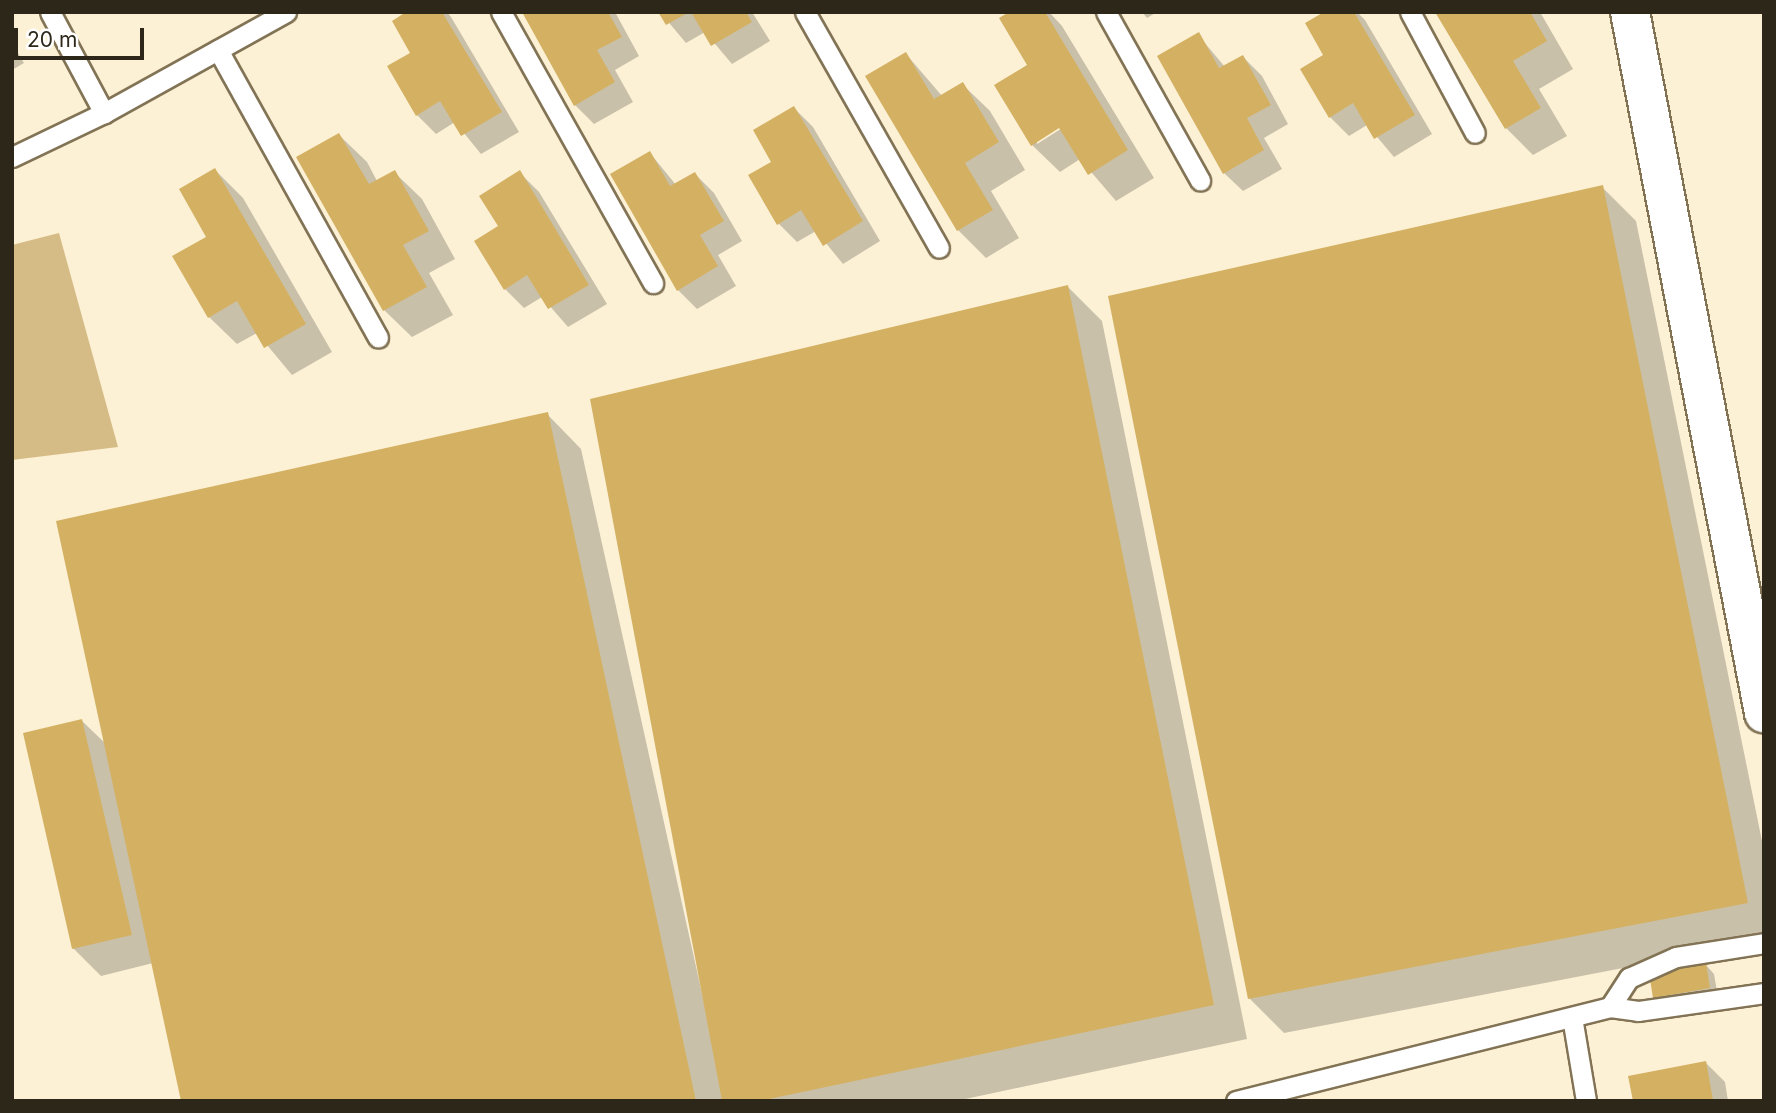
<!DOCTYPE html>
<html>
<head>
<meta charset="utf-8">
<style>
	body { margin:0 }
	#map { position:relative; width:1776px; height:1113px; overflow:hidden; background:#fcf0d5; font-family:Inter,sans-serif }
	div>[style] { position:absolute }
	.green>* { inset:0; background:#d5bc86 }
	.shadow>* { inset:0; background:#0003 }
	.building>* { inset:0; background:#d4b162 }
	.roads { filter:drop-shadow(2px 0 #827355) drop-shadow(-2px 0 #827355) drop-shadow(0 2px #827355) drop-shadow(0 -2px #827355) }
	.lane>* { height:19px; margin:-9.5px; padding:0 9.5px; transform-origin:9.5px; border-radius:9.5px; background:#fff }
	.street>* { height:38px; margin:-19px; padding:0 19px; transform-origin:19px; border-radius:19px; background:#fff }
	span { translate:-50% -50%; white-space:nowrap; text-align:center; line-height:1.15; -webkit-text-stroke:5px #fff; paint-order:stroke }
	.frame { position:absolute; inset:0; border:14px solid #2d271a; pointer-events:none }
	.scale { position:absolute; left:14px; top:28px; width:130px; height:32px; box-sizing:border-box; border:4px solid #2d271a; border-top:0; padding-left:9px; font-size:21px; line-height:24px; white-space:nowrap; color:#2d271a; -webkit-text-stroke:5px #fff; paint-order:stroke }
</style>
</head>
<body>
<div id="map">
	<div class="green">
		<div style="clip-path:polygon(59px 233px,118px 447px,12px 460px,12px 245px)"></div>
	</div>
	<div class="shadow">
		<div style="clip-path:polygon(410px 12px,447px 12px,451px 17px,519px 132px,481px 154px,455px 122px,436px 134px,417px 115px)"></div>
		<div style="clip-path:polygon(524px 12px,615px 12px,639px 56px,615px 70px,633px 102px,594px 124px,575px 105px)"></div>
		<div style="clip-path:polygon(660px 12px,752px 12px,770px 41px,732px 64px,705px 32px,686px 43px)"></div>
		<div style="clip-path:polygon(evenodd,1012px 12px,1049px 12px,1062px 26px,1154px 178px,1116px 201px,1080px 159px,1060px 172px,1032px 145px,1030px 65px,1012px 12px,1066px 122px,1067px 125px,1037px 144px,1037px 140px,1066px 122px)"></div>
		<div style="clip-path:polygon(1142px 12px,1157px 12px,1147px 18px)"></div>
		<div style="clip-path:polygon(1327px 12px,1357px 12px,1365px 20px,1432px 134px,1394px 157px,1367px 125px,1349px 136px,1330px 117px)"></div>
		<div style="clip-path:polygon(1437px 12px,1540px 12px,1573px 69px,1539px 89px,1567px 136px,1533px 155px,1506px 128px)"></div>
		<div style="clip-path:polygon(1198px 35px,1225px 67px,1243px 57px,1262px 76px,1288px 124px,1264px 138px,1282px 169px,1243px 191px,1224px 173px)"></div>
		<div style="clip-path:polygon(12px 43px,24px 63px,12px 70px)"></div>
		<div style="clip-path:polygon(906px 54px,942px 96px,962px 84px,990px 111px,1025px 170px,991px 191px,1019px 238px,986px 258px,958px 230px)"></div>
		<div style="clip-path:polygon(794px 108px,813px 127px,880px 241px,843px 264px,816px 231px,797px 242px,779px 224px)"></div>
		<div style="clip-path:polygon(339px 135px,367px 162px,377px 181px,394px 172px,422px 199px,455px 259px,429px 273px,453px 315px,412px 337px,384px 310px)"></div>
		<div style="clip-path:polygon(650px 153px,676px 185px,695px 174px,714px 193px,742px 241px,718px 255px,736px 286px,697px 309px,678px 290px)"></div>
		<div style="clip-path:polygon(215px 170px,243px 198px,332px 352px,292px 375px,257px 333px,237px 344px,209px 317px,208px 237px)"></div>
		<div style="clip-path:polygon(520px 173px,539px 192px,607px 304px,568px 327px,542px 297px,524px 308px,505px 289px,500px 227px)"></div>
		<div style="clip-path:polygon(1602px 187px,1636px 221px,1764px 851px,1764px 941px,1284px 1033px,1249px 998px)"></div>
		<div style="clip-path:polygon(1068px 287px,1102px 321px,1247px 1039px,956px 1101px,183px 1101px,153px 963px,101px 976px,73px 948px,82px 721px,106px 744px,547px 414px,581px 449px,709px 1025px)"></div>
		<div style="clip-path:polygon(1705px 964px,1714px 974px,1718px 997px,1664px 1007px,1655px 997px)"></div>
		<div style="clip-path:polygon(1706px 1063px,1725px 1082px,1728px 1101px,1635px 1101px)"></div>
	</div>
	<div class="building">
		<div style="clip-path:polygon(406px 12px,442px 12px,502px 112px,461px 136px,440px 101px,416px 116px,387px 66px,410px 53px,392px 21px)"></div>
		<div style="clip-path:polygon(522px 12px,608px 12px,622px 37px,597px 50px,615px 82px,574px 106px)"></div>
		<div style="clip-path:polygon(658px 12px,689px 12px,666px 25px)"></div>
		<div style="clip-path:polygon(691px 12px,746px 12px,752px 22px,711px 46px)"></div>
		<div style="clip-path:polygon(1009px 12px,1045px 12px,1128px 150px,1088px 175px,1059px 128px,1031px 146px,994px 85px,1027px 65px,999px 18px)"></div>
		<div style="clip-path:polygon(1324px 12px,1354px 12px,1415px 115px,1374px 139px,1353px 103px,1329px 118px,1300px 69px,1323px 55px,1305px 23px)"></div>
		<div style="clip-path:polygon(1435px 12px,1530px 12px,1547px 41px,1513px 61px,1541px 108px,1505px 129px)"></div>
		<div style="clip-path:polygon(1199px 32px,1219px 68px,1243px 55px,1271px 105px,1247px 118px,1264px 150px,1223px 174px,1157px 56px)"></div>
		<div style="clip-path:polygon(906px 52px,934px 99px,963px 82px,999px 142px,965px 163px,993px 210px,957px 231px,865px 76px)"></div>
		<div style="clip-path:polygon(794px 106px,863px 221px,823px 246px,801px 210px,777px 225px,748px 175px,771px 162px,753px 130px)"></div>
		<div style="clip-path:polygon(339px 133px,369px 184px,395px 170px,429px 231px,403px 245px,427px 287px,383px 311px,296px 157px)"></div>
		<div style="clip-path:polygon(650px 151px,670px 186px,695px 172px,724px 221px,700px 235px,718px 266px,677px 291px,610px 174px)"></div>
		<div style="clip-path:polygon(215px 168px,306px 324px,264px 348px,237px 301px,208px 318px,172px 256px,206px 237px,179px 189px)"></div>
		<div style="clip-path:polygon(520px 170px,589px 285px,548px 309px,527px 275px,504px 290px,474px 241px,498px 226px,479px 196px)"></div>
		<div style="clip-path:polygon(1603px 185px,1748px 903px,1248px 999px,1108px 296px)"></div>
		<div style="clip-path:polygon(1068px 285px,1214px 1005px,760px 1101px,722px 1101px,590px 399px)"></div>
		<div style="clip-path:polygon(548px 412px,696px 1101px,181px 1101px,56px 521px)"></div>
		<div style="clip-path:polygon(82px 719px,132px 935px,72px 949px,23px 733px)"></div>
		<div style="clip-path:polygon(1706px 962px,1710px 988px,1653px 998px,1649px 973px)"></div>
		<div style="clip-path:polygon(1706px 1061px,1713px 1100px,1633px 1101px,1628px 1076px)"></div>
	</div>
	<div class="roads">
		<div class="lane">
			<div style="left:50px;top:12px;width:115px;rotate:61.9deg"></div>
			<div style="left:501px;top:12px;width:311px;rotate:60.7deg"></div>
			<div style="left:805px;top:12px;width:271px;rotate:60.4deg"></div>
			<div style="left:1106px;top:12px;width:193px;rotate:60.8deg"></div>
			<div style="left:1410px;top:12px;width:137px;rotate:61.8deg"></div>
			<div style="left:218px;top:50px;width:329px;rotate:60.9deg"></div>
			<div style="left:12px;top:157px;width:102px;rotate:-25.6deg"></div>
			<div style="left:104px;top:113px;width:208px;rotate:-29deg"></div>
			<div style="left:1610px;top:1007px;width:35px;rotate:-57deg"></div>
			<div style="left:1629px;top:978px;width:51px;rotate:-24.1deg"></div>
			<div style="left:1676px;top:957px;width:89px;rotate:-9deg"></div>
			<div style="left:1572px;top:1017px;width:85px;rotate:80.5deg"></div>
			<div style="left:1236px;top:1101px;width:386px;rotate:-14.1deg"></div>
			<div style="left:1610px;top:1007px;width:28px;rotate:8deg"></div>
			<div style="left:1638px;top:1011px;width:127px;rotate:-8.1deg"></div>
		</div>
		<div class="street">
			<div style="left:1630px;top:12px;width:714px;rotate:79.18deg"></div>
		</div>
	</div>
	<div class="frame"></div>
	<div class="scale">20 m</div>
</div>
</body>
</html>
